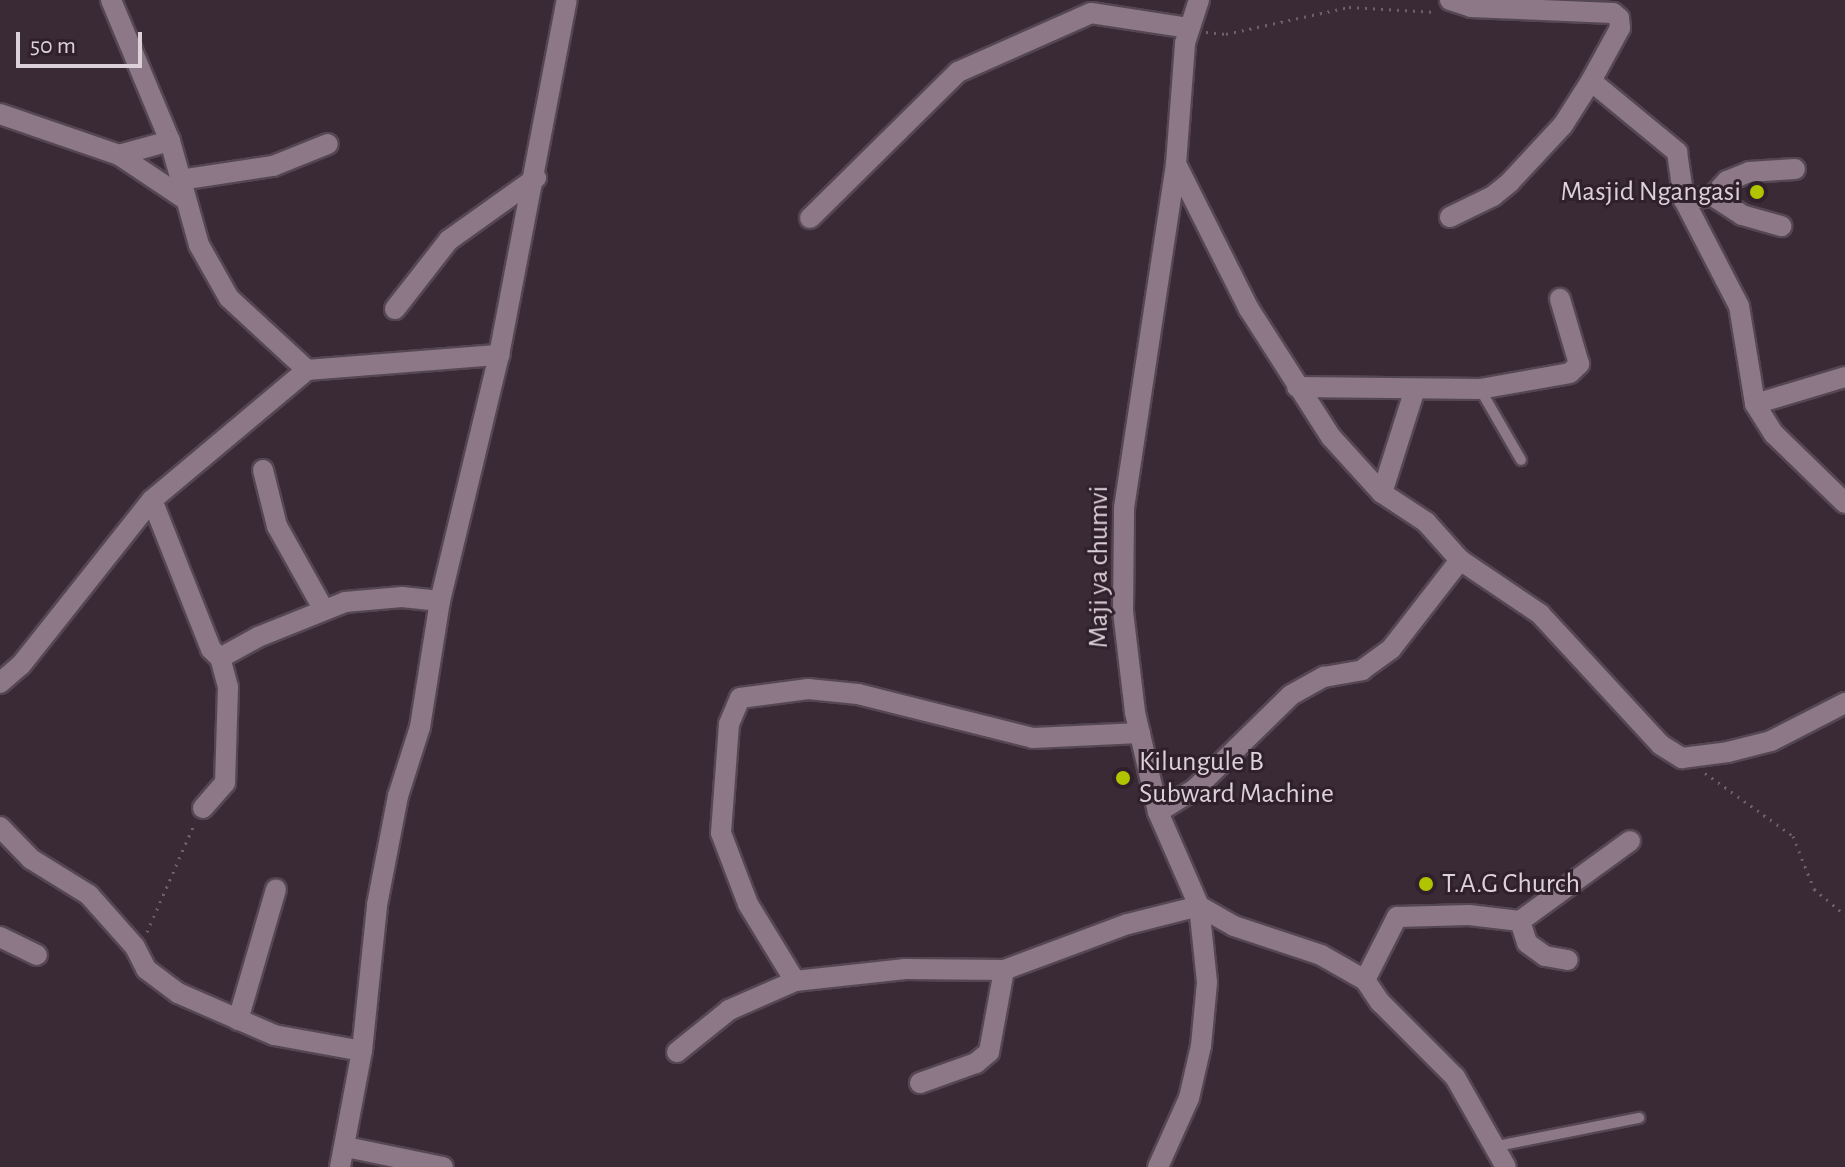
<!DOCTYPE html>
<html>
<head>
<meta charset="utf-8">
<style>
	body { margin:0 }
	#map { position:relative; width:1845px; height:1167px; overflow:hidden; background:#3a2a35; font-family:"Alegreya Sans",sans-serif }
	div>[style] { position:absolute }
	.path>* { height:3px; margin-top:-1.5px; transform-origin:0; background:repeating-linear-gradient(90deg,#6e5f69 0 2px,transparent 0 8px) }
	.roads { filter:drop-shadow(2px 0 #554752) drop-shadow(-2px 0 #554752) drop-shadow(0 2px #554752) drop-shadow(0 -2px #554752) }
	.lane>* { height:10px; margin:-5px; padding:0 5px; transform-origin:5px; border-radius:5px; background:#8c7886 }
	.street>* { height:20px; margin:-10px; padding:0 10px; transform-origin:10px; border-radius:10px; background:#8c7886 }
	.dots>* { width:22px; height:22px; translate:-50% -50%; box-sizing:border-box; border:4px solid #30202b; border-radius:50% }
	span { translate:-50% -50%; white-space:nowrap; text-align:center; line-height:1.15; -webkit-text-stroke:6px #30202b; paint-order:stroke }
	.poi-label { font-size:28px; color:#dcd1d9 }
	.right { translate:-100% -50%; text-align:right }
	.left { translate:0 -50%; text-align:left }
	.street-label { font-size:28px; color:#dcd1d9 }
	.scale { position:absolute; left:16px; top:32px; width:126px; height:36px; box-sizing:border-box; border:4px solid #dcd1d9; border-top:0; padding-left:10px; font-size:24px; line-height:28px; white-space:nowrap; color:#dcd1d9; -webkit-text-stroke:6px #30202b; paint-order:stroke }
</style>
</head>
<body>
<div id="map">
	<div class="path">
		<div style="left:1206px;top:32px;width:20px;rotate:6deg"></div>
		<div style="left:1226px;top:34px;width:126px;rotate:-12.4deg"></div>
		<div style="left:1349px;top:7px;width:87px;rotate:3.3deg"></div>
		<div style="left:1705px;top:773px;width:108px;rotate:35.6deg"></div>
		<div style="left:1793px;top:836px;width:57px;rotate:68.4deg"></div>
		<div style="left:1814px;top:889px;width:40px;rotate:40deg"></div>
		<div style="left:147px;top:932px;width:120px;rotate:-66.4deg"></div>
	</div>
	<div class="roads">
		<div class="lane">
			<div style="left:1480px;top:389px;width:82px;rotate:60deg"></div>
			<div style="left:1497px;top:1146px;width:145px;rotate:-11.2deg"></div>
		</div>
		<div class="street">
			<div style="left:111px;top:0;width:153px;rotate:67.3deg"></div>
			<div style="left:170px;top:141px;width:108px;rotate:74.4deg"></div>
			<div style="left:199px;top:245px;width:61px;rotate:60.5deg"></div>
			<div style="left:229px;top:298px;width:106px;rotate:42.7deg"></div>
			<div style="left:1450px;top:0;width:22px;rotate:18deg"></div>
			<div style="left:1471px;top:7px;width:142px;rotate:2.4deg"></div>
			<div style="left:1613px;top:13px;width:8px;rotate:40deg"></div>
			<div style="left:1619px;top:18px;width:10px;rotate:84deg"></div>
			<div style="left:1620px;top:28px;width:60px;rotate:118.7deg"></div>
			<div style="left:1591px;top:81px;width:112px;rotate:39.5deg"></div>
			<div style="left:1677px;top:152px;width:49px;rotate:81.7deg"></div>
			<div style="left:1684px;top:200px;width:119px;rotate:62.6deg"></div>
			<div style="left:1739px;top:306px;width:99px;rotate:80.7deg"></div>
			<div style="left:1755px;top:404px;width:36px;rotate:58deg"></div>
			<div style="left:1774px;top:434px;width:99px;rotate:44.2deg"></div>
			<div style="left:0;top:114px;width:126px;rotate:19deg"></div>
			<div style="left:119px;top:155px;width:79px;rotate:33.7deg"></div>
			<div style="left:119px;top:155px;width:53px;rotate:-15.4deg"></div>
			<div style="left:1176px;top:164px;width:162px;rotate:63.3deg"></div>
			<div style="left:1249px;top:309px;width:152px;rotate:57.4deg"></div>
			<div style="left:1331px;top:437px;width:76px;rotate:47.7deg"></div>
			<div style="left:1382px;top:493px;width:53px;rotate:33.4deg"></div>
			<div style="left:1426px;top:522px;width:51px;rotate:48.2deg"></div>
			<div style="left:1460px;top:560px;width:97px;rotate:34deg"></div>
			<div style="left:1540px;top:614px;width:178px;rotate:47.3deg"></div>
			<div style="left:1661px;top:745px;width:25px;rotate:32deg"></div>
			<div style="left:1682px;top:758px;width:46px;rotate:-7.4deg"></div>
			<div style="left:1728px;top:752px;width:44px;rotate:-14.3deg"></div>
			<div style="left:1771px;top:741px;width:83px;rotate:-27.2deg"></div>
			<div style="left:180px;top:180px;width:94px;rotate:-8.6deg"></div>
			<div style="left:273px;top:166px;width:59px;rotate:-21.8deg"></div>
			<div style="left:1713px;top:196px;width:21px;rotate:-47deg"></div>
			<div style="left:1727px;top:181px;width:24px;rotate:-22deg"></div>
			<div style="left:1749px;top:172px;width:46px;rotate:-3.7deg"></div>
			<div style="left:1684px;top:200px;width:29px;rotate:-8deg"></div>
			<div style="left:1713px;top:196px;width:35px;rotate:33deg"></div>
			<div style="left:1742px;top:215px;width:41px;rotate:15.8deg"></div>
			<div style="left:1450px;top:217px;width:48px;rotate:-26deg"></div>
			<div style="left:1493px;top:196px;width:22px;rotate:-39deg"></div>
			<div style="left:1510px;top:182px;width:78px;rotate:-47.1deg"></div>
			<div style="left:1563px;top:125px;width:52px;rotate:-57.5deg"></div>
			<div style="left:810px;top:218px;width:208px;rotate:-44.6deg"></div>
			<div style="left:958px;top:72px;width:145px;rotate:-23.9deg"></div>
			<div style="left:1091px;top:13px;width:98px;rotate:8.8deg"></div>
			<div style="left:395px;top:309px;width:88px;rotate:-52deg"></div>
			<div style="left:449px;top:240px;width:107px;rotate:-35.5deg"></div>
			<div style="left:1297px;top:387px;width:183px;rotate:0.6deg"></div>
			<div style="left:1480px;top:389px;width:91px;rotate:-10.1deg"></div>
			<div style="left:1570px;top:373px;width:13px;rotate:-45deg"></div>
			<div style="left:1579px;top:364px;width:68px;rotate:-106.3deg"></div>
			<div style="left:1755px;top:404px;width:94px;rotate:-16.7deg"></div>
			<div style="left:263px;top:470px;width:58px;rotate:76deg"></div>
			<div style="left:277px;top:526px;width:96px;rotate:60.8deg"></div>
			<div style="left:1382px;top:493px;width:109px;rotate:-72.4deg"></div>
			<div style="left:220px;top:658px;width:13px;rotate:-135deg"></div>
			<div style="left:211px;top:649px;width:160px;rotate:-111.6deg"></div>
			<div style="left:152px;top:500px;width:202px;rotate:-40deg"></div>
			<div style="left:307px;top:370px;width:193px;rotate:-4.5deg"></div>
			<div style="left:0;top:683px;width:28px;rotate:-41deg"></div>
			<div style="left:21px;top:665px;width:211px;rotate:-51.6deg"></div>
			<div style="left:203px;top:808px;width:33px;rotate:-49deg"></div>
			<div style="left:225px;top:783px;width:96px;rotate:-88.2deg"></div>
			<div style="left:228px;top:687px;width:30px;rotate:-105deg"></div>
			<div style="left:220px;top:658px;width:43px;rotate:-28.9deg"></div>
			<div style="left:258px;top:637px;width:94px;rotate:-21.9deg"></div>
			<div style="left:345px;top:602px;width:57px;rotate:-5deg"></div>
			<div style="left:402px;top:597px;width:38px;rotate:6deg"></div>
			<div style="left:1158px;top:812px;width:44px;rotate:-31.9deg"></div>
			<div style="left:1195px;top:789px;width:134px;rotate:-44.4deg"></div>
			<div style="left:1291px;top:695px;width:38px;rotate:-29deg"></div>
			<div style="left:1324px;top:677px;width:39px;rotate:-10deg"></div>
			<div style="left:1362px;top:670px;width:36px;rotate:-36deg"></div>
			<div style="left:1391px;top:649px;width:113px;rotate:-52.2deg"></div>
			<div style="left:0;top:827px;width:45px;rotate:45.9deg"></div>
			<div style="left:31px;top:859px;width:68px;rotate:31.8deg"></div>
			<div style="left:89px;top:895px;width:69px;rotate:48.5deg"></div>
			<div style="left:135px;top:947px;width:25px;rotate:63deg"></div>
			<div style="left:146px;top:969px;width:40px;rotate:37deg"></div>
			<div style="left:178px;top:993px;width:105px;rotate:23.6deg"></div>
			<div style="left:274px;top:1035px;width:89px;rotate:10.3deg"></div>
			<div style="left:1520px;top:921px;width:23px;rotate:72deg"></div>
			<div style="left:1527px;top:943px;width:22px;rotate:36deg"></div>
			<div style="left:1545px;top:956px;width:23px;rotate:10deg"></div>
			<div style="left:0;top:937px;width:41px;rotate:25.9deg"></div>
			<div style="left:1365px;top:980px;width:71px;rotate:-63.1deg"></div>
			<div style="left:1397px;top:917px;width:72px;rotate:-1.6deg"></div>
			<div style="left:1469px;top:915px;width:51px;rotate:6.7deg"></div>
			<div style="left:1520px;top:921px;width:136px;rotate:-36deg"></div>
			<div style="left:795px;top:981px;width:90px;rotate:-121.4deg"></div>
			<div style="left:748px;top:904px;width:76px;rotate:-110.8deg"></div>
			<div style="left:721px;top:833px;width:109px;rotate:-85.8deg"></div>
			<div style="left:729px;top:724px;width:28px;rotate:-67deg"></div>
			<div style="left:740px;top:698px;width:69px;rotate:-7.5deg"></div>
			<div style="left:808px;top:689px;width:50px;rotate:5.7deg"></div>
			<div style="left:858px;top:694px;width:180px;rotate:14.1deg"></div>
			<div style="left:1033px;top:738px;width:107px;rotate:-2.7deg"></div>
			<div style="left:238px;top:1020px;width:136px;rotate:-73.8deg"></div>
			<div style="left:677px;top:1052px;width:67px;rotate:-38.9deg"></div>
			<div style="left:729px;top:1010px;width:72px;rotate:-23.7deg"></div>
			<div style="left:795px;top:981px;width:111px;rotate:-6.2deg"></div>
			<div style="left:905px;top:969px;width:99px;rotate:0.6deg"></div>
			<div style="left:1004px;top:970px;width:132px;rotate:-20.4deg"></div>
			<div style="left:1128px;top:924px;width:73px;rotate:-14.2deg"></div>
			<div style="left:1199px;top:906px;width:40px;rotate:29.7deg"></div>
			<div style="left:1234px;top:926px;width:92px;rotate:18.4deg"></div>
			<div style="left:1321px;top:955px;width:51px;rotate:29.6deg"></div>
			<div style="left:1365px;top:980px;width:27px;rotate:56deg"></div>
			<div style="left:1380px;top:1002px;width:106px;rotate:45deg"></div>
			<div style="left:1455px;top:1077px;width:103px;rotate:60.5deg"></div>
			<div style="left:920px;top:1083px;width:59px;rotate:-19.7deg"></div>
			<div style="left:976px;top:1063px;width:17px;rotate:-40deg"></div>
			<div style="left:989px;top:1052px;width:83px;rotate:-79.6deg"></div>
			<div style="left:346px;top:1147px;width:99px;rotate:11.7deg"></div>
			<div style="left:340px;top:1167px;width:118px;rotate:-79.3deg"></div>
			<div style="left:362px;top:1051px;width:147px;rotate:-84.1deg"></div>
			<div style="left:377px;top:905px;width:111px;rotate:-79.1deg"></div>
			<div style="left:398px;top:796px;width:72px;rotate:-72.3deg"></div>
			<div style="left:420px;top:727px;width:128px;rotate:-81deg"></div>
			<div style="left:440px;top:601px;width:253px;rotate:-76.5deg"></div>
			<div style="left:499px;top:355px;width:361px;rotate:-79.2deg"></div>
			<div style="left:1158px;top:1167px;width:76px;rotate:-65.8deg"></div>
			<div style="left:1189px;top:1098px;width:53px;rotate:-77deg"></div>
			<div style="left:1201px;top:1046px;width:64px;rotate:-84.6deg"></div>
			<div style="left:1207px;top:982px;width:76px;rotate:-96deg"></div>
			<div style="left:1199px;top:906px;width:103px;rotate:-113.6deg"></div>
			<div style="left:1158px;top:812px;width:103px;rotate:-103deg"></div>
			<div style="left:1135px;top:712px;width:102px;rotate:-96.8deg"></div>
			<div style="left:1123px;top:611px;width:103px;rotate:-89.4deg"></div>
			<div style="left:1124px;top:508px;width:348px;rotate:-81.4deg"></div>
			<div style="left:1176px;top:164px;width:121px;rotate:-85.7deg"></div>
			<div style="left:1185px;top:43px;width:45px;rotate:-72deg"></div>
		</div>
	</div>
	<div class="dots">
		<div style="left:1757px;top:192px;background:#b0c500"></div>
		<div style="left:1123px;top:778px;background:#b0c500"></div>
		<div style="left:1426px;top:884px;background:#b0c500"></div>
	</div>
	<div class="poi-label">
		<span class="right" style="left:1741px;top:192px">Masjid Ngangasi</span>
		<span class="left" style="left:1139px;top:778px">Kilungule B<br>Subward Machine</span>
		<span class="left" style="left:1442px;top:884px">T.A.G Church</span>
	</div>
	<div class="street-label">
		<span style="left:1099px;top:567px;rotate:-90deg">Maji ya chumvi</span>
	</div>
	<div class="scale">50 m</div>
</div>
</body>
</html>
